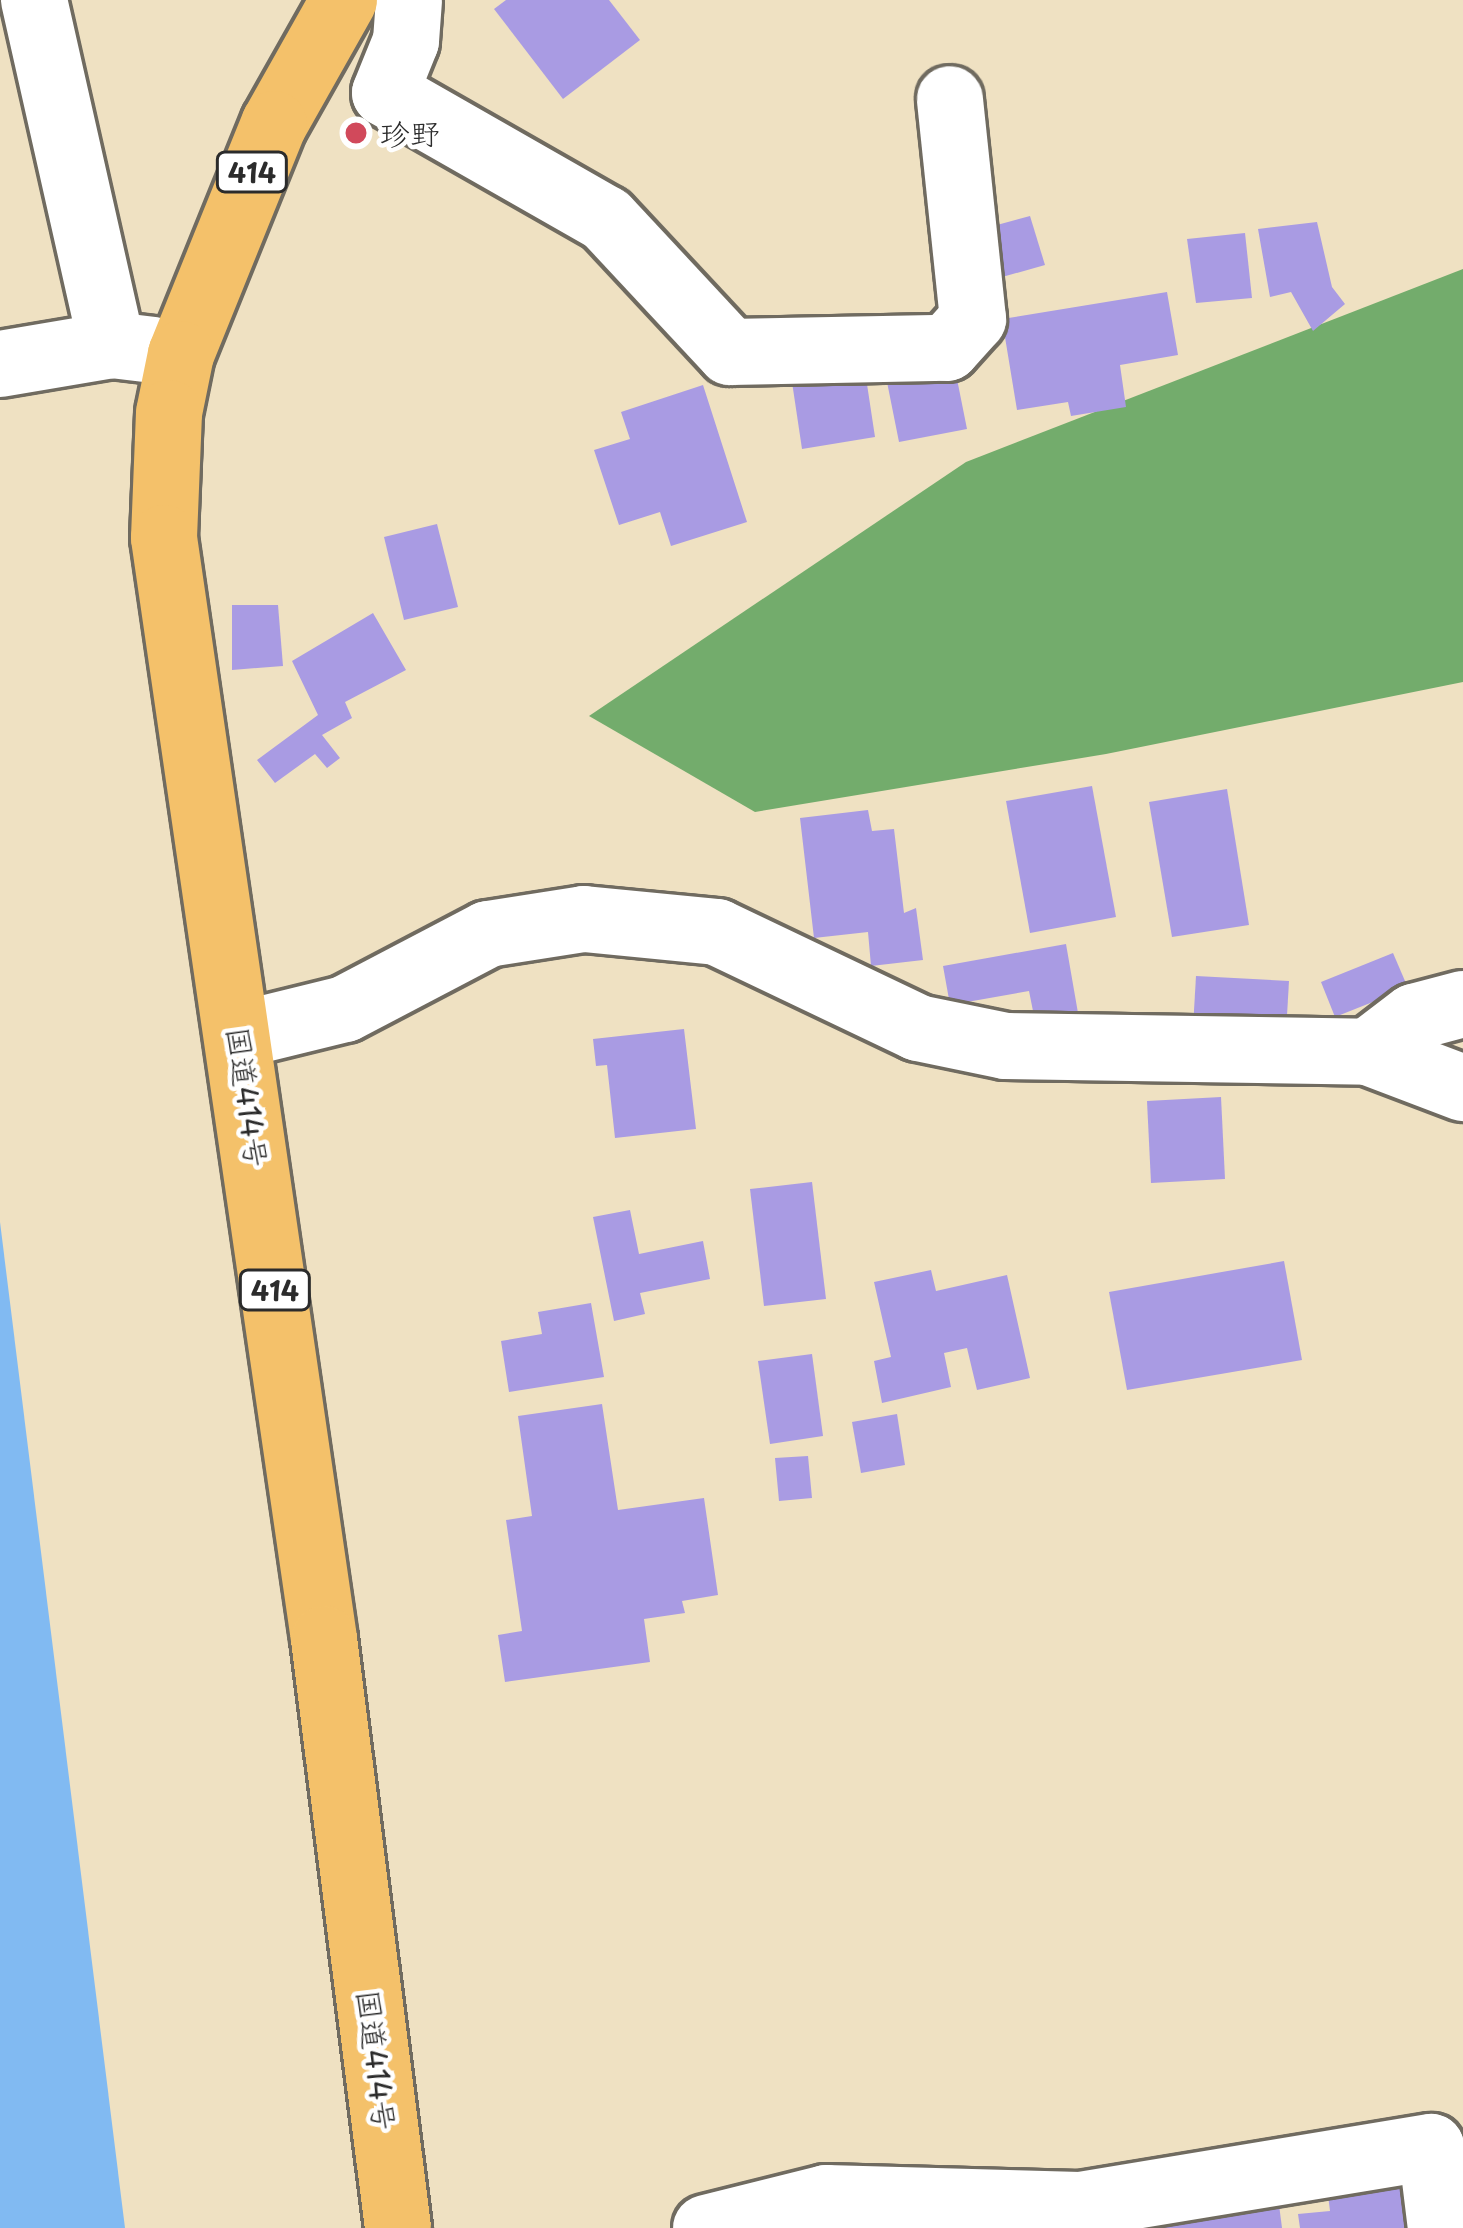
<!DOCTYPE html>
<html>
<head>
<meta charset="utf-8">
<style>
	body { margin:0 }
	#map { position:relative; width:1463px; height:2228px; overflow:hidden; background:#efe1c2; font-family:"Playpen Sans","Klee One",sans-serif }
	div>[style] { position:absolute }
	.forest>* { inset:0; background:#73ac6c }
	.water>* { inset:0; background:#81baf2 }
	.building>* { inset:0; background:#a99be3 }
	.roads { filter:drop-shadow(3px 0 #706b60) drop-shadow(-3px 0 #706b60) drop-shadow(0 3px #706b60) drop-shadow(0 -3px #706b60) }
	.minor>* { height:66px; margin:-33px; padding:0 33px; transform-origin:33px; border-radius:33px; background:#fff }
	.highway>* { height:66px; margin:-33px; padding:0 33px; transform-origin:33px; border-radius:33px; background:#f4c16a }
	.dots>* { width:33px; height:33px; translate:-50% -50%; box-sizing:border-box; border:6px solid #fff; border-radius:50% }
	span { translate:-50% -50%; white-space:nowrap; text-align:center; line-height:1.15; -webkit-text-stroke:9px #fff; paint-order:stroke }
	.shield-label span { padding:3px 9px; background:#fff; border:3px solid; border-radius:9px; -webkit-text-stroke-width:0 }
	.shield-label { font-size:27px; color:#2b2b2b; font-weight:700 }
	.poi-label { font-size:30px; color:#2b2b2b }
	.left { translate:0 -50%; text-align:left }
	.street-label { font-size:30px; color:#2b2b2b }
</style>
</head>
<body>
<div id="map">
	<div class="forest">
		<div style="clip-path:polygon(1463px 269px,1463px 682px,1106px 754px,755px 812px,589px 716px,966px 462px)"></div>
	</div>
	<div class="water">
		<div style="clip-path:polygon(0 1222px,125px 2228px,0 2228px)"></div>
	</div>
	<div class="building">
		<div style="clip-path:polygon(506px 0,609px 0,640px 40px,563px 99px,494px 9px)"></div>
		<div style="clip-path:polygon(1030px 216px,1045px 265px,988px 281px,975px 231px)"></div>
		<div style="clip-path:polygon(1317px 222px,1332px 287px,1345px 304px,1313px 331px,1291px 292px,1270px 297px,1258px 229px)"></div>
		<div style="clip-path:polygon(1245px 233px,1252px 298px,1196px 303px,1187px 239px)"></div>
		<div style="clip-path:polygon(1167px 292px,1178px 355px,1120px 365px,1126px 407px,1071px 416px,1068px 402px,1017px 410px,1002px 319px)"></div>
		<div style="clip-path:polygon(954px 364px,967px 429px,899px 442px,886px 377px)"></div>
		<div style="clip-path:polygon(865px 371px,875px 437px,802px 449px,792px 382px)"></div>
		<div style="clip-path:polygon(703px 385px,747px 522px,671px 546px,660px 512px,619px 525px,594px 450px,630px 439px,621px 412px)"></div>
		<div style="clip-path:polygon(437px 524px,458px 607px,404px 620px,384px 537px)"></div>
		<div style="clip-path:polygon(232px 605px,278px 605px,283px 666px,232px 670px)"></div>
		<div style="clip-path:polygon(373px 613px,406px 670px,345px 702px,352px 718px,322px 735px,340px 758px,327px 768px,315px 754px,275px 783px,257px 760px,318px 715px,292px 661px)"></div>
		<div style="clip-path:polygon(1092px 786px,1116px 917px,1030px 933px,1006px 801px)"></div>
		<div style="clip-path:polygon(1227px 789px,1249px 925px,1172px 937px,1149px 802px)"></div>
		<div style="clip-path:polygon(868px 810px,872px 831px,894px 829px,904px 913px,916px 908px,923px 960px,871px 966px,868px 932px,814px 938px,800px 818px)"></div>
		<div style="clip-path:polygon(1066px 944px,1078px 1013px,1035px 1021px,1029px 991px,950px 1005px,943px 966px)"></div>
		<div style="clip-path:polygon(1393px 953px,1408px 988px,1335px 1017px,1321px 982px)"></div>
		<div style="clip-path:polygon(1196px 976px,1289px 981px,1286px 1033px,1193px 1028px)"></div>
		<div style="clip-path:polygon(684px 1029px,696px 1129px,615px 1138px,607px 1065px,596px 1066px,593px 1039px)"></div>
		<div style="clip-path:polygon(1221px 1097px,1225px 1179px,1151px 1183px,1147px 1101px)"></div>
		<div style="clip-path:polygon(812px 1182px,826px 1299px,764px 1306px,750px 1189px)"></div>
		<div style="clip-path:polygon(630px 1210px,639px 1254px,703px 1241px,710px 1279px,640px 1293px,645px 1314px,614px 1321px,593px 1217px)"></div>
		<div style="clip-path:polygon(1284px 1261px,1302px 1360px,1127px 1390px,1109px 1292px)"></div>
		<div style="clip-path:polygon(931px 1270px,936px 1291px,1007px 1275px,1030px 1378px,977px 1390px,967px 1348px,944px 1353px,951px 1387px,882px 1403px,874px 1361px,891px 1357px,874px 1282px)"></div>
		<div style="clip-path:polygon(591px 1303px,604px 1377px,509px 1392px,501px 1341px,542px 1334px,538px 1312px)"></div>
		<div style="clip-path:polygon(812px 1354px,823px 1436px,770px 1444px,758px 1361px)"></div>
		<div style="clip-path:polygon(602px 1404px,618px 1510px,704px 1498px,718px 1595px,682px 1601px,685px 1613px,644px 1619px,650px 1662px,505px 1682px,498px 1635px,522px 1631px,506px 1520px,532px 1516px,518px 1416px)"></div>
		<div style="clip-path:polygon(897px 1414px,905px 1465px,861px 1473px,852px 1422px)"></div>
		<div style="clip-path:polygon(808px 1456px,812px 1498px,779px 1501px,775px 1458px)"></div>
		<div style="clip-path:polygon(1403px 2179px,1408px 2228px,1300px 2228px,1298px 2214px,1330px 2211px,1327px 2187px)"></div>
		<div style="clip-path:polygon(1278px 2197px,1282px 2228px,1055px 2228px)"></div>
	</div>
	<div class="roads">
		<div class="minor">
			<div style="left:34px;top:0;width:354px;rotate:77.3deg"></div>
			<div style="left:409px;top:0;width:41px;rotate:94.2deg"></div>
			<div style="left:406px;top:41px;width:56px;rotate:112deg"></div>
			<div style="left:385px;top:93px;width:254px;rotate:29.7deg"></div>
			<div style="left:606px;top:219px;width:182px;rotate:47deg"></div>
			<div style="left:730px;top:352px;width:217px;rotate:-1.1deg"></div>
			<div style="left:947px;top:348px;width:39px;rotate:-48deg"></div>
			<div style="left:973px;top:319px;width:221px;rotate:-96deg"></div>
			<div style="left:0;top:364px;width:114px;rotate:-9.6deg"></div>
			<div style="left:112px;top:345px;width:42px;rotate:6.8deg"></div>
			<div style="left:239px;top:1035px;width:109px;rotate:-13.8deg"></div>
			<div style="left:345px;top:1009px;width:161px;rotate:-27.7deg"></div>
			<div style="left:488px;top:934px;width:97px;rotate:-8.9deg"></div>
			<div style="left:584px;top:919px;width:134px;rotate:5.6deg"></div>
			<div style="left:717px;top:932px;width:223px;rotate:25.5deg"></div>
			<div style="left:918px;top:1028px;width:90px;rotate:11.6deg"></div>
			<div style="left:1006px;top:1046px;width:362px;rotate:0.9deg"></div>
			<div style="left:1368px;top:1052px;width:102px;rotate:20.8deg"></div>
			<div style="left:1368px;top:1052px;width:58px;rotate:-37.3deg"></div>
			<div style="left:1414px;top:1017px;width:51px;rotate:-14.9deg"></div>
			<div style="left:706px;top:2228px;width:124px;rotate:-14deg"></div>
			<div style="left:826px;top:2198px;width:254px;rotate:1.6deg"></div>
			<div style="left:1080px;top:2205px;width:356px;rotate:-9.4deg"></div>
			<div style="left:1431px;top:2147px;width:82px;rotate:83deg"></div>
		</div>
		<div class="highway">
			<div style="left:344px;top:0;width:142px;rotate:119.4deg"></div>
			<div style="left:274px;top:124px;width:248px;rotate:112deg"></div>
			<div style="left:181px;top:354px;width:60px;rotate:101.5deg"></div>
			<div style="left:169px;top:413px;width:125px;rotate:92.3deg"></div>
			<div style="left:164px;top:538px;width:1113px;rotate:81.73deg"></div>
			<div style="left:324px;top:1639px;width:594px;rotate:82.84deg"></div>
		</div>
	</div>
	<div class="dots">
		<div style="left:356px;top:133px;background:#d1495b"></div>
	</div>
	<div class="shield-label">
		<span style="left:252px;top:172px">414</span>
		<span style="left:275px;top:1290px">414</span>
	</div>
	<div class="poi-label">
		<span class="left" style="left:380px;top:133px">珍野</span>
	</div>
	<div class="street-label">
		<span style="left:248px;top:1097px;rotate:82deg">国道414号</span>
		<span style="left:377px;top:2060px;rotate:83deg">国道414号</span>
	</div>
</div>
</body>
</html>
